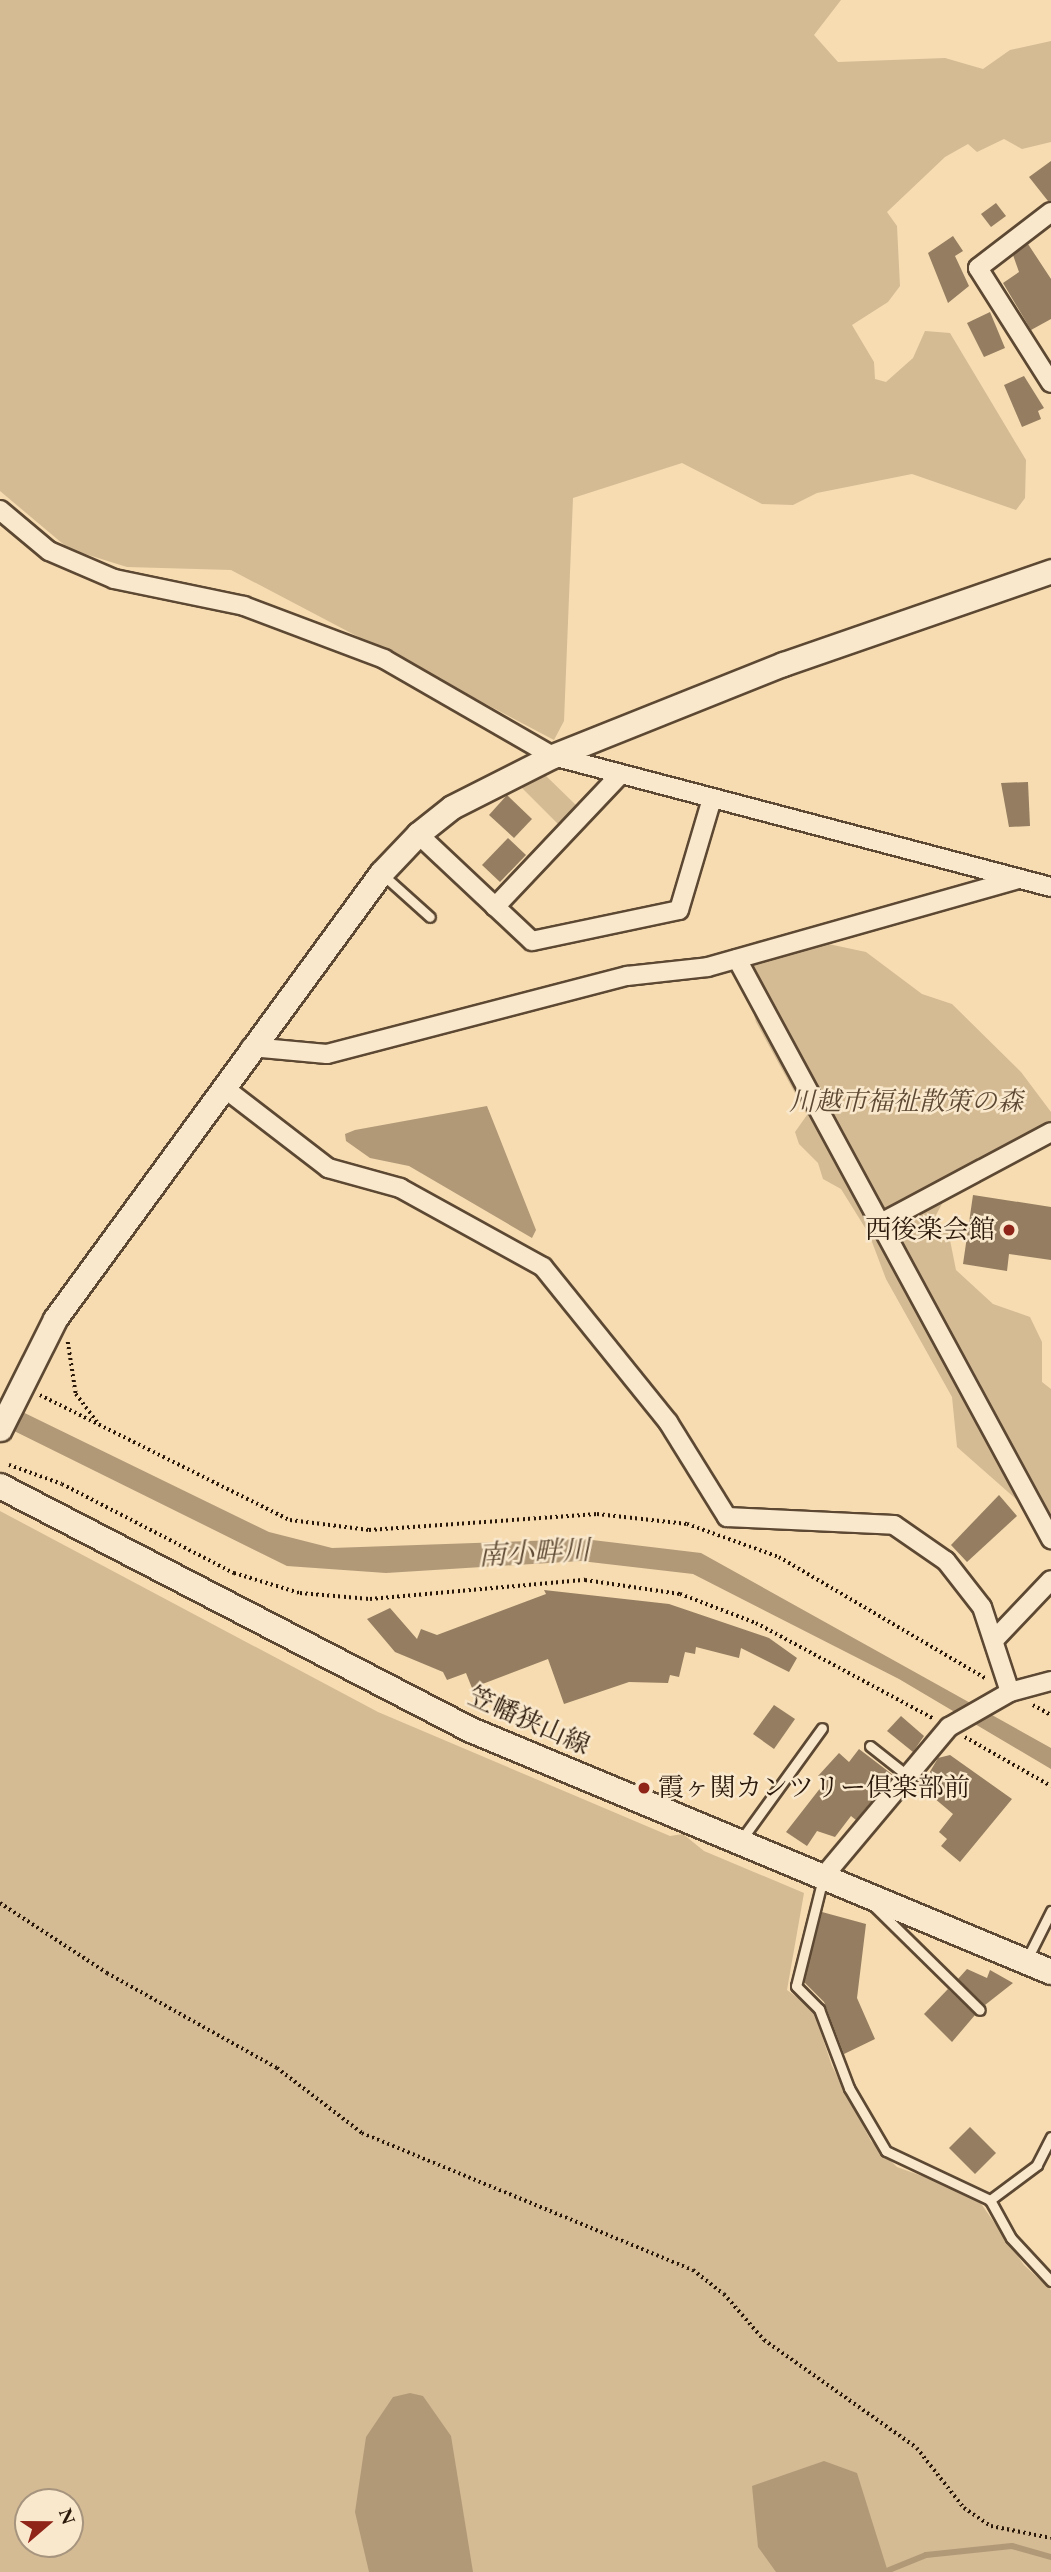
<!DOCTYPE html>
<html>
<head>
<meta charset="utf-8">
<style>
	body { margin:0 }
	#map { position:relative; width:1051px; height:2572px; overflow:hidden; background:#f7dcb1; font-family:"EB Garamond","Noto Serif JP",serif }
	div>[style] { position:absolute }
	.green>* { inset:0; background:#d4bb94 }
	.water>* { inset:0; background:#b19978 }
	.stream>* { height:6px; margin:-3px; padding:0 3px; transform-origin:3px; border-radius:3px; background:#b19978 }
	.building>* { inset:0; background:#947d60 }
	.path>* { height:3.5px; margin-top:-1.75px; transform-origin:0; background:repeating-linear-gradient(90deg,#291709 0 2px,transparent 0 5.5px) }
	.roads { filter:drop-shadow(2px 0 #5c4833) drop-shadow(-2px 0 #5c4833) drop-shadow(0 2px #5c4833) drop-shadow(0 -2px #5c4833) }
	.service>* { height:9px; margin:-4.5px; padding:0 4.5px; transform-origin:4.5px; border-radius:4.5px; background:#fae8cc }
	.minor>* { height:18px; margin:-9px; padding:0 9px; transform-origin:9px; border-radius:9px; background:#fae8cc }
	.tertiary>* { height:23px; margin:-11.5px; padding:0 11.5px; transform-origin:11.5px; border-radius:11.5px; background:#fae8cc }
	.secondary>* { height:24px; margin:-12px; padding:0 12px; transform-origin:12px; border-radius:12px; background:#fae8cc }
	.dots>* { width:19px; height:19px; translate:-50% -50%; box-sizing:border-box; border:4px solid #fae8cc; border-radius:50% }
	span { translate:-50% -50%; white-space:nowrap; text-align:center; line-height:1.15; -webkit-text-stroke:5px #fae8cc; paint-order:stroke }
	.park-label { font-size:26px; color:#5c4833; font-style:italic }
	.poi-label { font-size:26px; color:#291709 }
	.right { translate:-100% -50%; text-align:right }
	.left { translate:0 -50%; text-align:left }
	.street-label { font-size:26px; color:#291709 }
	.water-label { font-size:28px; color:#5f4b35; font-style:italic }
	.north { position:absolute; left:14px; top:2488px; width:70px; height:70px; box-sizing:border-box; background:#fae8cc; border:2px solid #a6947e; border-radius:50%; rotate:70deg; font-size:19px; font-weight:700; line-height:28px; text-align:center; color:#291709 }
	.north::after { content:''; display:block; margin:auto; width:24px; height:32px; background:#8f2418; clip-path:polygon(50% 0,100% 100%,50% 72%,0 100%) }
</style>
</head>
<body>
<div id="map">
	<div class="green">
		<div style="clip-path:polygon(0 0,841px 0,814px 35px,838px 62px,945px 58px,983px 69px,1010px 50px,1051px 41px,1051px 142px,1022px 149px,1004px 139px,977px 152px,968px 144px,945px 157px,887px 212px,897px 226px,900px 286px,888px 302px,852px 325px,874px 362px,875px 379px,886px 382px,913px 358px,925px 331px,950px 333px,1026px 460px,1025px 498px,1016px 510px,912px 474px,817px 493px,793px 505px,762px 504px,682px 463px,573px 498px,564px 721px,554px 740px,231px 570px,127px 567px,69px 549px,0 491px)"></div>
		<div style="clip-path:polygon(543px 773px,579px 808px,561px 827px,518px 784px)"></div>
		<div style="clip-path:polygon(786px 935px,866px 952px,922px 994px,952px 1004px,1021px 1072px,1051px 1112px,1051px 1139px,982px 1168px,944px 1200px,935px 1217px,949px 1235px,956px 1270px,993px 1304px,1030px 1317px,1042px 1342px,1042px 1382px,1051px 1389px,1051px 1526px,1036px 1506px,1016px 1499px,957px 1447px,952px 1397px,886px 1279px,869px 1234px,841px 1189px,823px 1179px,818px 1163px,799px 1144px,795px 1132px,807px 1115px,756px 1022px,745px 982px,756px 941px)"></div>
		<div style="clip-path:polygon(evenodd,0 1511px,378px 1712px,670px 1836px,683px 1834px,704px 1851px,804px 1893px,787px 1990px,813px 2009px,832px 2066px,871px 2141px,897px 2167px,975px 2195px,1024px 2265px,1051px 2290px,1051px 2572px,0 2572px,0 1511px,28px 2502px,70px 2502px,70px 2544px,28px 2544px,28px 2502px)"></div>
	</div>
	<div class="water">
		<div style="clip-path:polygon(487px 1106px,536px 1230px,532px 1238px,409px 1166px,370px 1158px,346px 1141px,345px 1134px,355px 1130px)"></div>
		<div style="clip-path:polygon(0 1401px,269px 1532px,332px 1548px,584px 1539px,701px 1553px,1051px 1748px,1051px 1769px,899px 1679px,693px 1574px,581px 1561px,386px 1573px,287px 1566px,0 1424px)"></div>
		<div style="clip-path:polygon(410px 2393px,423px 2396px,451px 2436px,473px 2572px,369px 2572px,355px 2512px,366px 2437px,393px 2397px)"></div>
		<div style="clip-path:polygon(824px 2461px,857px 2473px,888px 2572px,776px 2572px,758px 2547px,752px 2486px)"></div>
	</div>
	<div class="stream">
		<div style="left:889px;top:2570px;width:40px;rotate:-22deg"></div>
		<div style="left:926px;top:2555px;width:86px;rotate:-6deg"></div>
		<div style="left:1012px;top:2546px;width:41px;rotate:15.8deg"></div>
	</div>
	<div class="building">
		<div style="clip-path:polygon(1051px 161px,1051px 201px,1048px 201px,1029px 177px)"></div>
		<div style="clip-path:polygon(996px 203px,1006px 216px,991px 227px,981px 214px)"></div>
		<div style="clip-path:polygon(953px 236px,963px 251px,955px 256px,969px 286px,948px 303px,928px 253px)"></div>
		<div style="clip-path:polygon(1028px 244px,1051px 279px,1051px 319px,1031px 330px,1003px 283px,1019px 272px,1013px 255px)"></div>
		<div style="clip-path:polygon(990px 312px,1005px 348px,984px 357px,967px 323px)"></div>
		<div style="clip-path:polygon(1024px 376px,1044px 408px,1038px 411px,1041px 419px,1022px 427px,1004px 385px)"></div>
		<div style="clip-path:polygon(1028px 782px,1030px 826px,1009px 827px,1001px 783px)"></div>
		<div style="clip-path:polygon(507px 795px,532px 819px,514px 838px,489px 815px)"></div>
		<div style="clip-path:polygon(508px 838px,526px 855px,500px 882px,482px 865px)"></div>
		<div style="clip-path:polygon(973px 1195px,1051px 1207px,1051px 1260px,1009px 1254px,1007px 1271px,963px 1264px)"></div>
		<div style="clip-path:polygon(999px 1495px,1017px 1516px,967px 1562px,951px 1545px)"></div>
		<div style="clip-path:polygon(544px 1590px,669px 1604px,769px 1638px,797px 1658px,789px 1672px,741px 1648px,739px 1658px,696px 1647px,695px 1654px,685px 1652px,679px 1677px,670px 1675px,668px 1683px,629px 1682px,564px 1704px,548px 1659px,472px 1688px,466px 1673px,447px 1680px,443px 1672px,395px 1652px,367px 1619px,390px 1608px,417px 1639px,421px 1629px,437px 1635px,546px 1594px)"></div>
		<div style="clip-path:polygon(774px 1705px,795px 1719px,774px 1749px,753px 1734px)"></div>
		<div style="clip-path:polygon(901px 1716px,924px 1736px,913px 1752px,887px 1731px)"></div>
		<div style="clip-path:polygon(859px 1749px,893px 1775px,856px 1820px,851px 1816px,835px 1837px,817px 1831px,807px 1846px,786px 1832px,825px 1782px,818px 1776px,839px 1753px,849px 1762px)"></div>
		<div style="clip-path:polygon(950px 1755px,1012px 1799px,960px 1862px,941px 1846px,947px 1839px,939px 1832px,953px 1814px,921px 1787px,938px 1758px)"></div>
		<div style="clip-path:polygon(822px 1912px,866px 1924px,857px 1998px,875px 2039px,844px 2054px,824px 2002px,804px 1982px)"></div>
		<div style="clip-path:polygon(967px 1969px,987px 1978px,990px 1970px,1013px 1983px,985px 2005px,958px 1979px)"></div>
		<div style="clip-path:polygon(948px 1989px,975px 2015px,952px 2042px,924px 2014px)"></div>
		<div style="clip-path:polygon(970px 2127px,996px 2153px,975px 2174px,949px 2148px)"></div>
	</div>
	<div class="path">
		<div style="left:68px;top:1342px;width:53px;rotate:81.3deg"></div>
		<div style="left:76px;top:1394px;width:36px;rotate:53deg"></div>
		<div style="left:40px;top:1395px;width:280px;rotate:26.6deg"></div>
		<div style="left:290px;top:1520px;width:80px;rotate:7.2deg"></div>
		<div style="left:369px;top:1530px;width:229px;rotate:-4deg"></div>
		<div style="left:597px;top:1514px;width:91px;rotate:6.3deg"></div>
		<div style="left:687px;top:1524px;width:98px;rotate:19.7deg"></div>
		<div style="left:779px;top:1557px;width:241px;rotate:30.4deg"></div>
		<div style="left:9px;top:1465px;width:56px;rotate:19.7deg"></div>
		<div style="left:62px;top:1484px;width:194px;rotate:27.4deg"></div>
		<div style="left:234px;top:1573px;width:69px;rotate:16.9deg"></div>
		<div style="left:300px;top:1593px;width:70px;rotate:4.9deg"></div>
		<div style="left:370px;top:1599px;width:216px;rotate:-5.1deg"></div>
		<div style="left:585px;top:1580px;width:96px;rotate:8.4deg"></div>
		<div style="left:680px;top:1594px;width:81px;rotate:20.9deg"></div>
		<div style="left:756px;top:1623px;width:202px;rotate:28.3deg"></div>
		<div style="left:1033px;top:1705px;width:21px;rotate:29deg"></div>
		<div style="left:965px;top:1737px;width:99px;rotate:29.7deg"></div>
		<div style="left:0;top:1903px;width:128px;rotate:33.2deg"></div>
		<div style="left:107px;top:1973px;width:195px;rotate:29.2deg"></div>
		<div style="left:277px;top:2068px;width:107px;rotate:37.4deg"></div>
		<div style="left:362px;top:2133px;width:358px;rotate:22.5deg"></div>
		<div style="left:693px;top:2270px;width:39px;rotate:38deg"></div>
		<div style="left:724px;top:2294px;width:61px;rotate:49deg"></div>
		<div style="left:764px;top:2340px;width:187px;rotate:35.2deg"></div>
		<div style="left:917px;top:2448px;width:76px;rotate:51.9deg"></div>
		<div style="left:964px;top:2508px;width:32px;rotate:34deg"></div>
		<div style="left:991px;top:2526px;width:61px;rotate:11.3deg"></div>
	</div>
	<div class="roads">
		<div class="service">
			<div style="left:382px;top:874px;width:64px;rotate:41.9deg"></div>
			<div style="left:870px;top:1746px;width:48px;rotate:38.3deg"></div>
			<div style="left:741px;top:1840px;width:138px;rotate:-54.1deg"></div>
			<div style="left:823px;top:1878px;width:111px;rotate:104deg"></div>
			<div style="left:796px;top:1986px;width:33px;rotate:45deg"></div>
			<div style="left:819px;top:2009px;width:85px;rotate:69.2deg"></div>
			<div style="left:849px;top:2088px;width:73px;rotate:59.6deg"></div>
			<div style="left:886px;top:2151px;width:115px;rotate:25.2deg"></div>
			<div style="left:874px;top:1906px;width:148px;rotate:44.5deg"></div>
			<div style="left:1027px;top:1959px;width:54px;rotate:-63.4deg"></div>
			<div style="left:1051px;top:2137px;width:31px;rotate:117deg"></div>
			<div style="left:1037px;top:2165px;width:59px;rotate:143.3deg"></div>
			<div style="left:990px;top:2200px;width:43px;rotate:61.1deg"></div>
			<div style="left:1011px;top:2238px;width:59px;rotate:47.1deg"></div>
		</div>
		<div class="minor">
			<div style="left:1051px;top:212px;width:92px;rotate:142.5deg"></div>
			<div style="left:978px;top:268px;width:136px;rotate:57.6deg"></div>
			<div style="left:0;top:510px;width:64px;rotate:39.9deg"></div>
			<div style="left:49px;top:551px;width:71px;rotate:23.3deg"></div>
			<div style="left:114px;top:579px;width:133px;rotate:11.7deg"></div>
			<div style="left:244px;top:606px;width:150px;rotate:20.7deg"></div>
			<div style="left:384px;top:659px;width:195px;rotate:29.9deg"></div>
			<div style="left:553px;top:756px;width:515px;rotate:14.74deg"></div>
			<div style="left:418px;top:834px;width:156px;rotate:43.2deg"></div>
			<div style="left:532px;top:941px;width:150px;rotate:-11.9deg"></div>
			<div style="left:679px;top:910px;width:113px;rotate:-73.5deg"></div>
			<div style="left:495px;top:907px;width:179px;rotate:-46.6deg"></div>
			<div style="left:737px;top:959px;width:660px;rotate:61.57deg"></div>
			<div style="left:251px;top:1047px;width:76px;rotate:5.3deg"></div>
			<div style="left:327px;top:1054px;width:310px;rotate:-14.6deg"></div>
			<div style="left:627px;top:976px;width:81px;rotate:-6.3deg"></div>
			<div style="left:708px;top:967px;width:319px;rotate:-15.8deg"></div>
			<div style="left:223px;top:1087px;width:133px;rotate:37.6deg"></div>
			<div style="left:328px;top:1168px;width:75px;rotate:15.5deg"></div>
			<div style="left:400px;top:1188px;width:163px;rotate:28.9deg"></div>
			<div style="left:543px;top:1267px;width:199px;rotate:51.1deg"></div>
			<div style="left:668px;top:1422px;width:112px;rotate:58.2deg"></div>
			<div style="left:727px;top:1517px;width:167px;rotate:2.7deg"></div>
			<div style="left:894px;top:1525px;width:63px;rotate:34.7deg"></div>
			<div style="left:946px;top:1561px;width:58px;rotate:52deg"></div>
			<div style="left:982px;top:1607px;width:89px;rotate:71.8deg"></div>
			<div style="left:879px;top:1224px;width:195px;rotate:-28.1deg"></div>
			<div style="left:995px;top:1639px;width:81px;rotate:-46.5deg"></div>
			<div style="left:823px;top:1877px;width:196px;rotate:-50deg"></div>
			<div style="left:949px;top:1727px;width:70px;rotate:-29.8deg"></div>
			<div style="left:1010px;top:1692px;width:42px;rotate:-15deg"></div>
		</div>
		<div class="tertiary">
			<div style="left:0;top:1429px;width:123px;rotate:-63.4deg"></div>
			<div style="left:55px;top:1319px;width:552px;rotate:-53.84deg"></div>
			<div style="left:381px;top:873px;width:54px;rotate:-46.5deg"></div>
			<div style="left:418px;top:834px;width:43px;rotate:-38.5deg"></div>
			<div style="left:452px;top:807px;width:113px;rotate:-26.8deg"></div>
			<div style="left:553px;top:756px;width:248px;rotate:-21.8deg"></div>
			<div style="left:783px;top:664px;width:284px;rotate:-19.1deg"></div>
		</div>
		<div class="secondary">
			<div style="left:0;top:1486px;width:530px;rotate:27.39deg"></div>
			<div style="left:471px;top:1730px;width:628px;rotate:22.65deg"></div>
		</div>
	</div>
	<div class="dots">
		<div style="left:1009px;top:1230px;background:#8f2418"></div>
		<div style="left:644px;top:1788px;background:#8f2418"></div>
	</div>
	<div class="park-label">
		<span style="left:906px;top:1102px">川越市福祉散策の森</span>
	</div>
	<div class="poi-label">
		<span class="right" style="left:995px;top:1230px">西後楽会館</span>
		<span class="left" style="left:658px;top:1788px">霞ヶ関カンツリー倶楽部前</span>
	</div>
	<div class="street-label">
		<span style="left:529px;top:1721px;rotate:24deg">笠幡狭山線</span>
	</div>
	<div class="water-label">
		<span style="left:534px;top:1552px;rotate:-3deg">南小畔川</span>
	</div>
	<div class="north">N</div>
</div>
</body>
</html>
